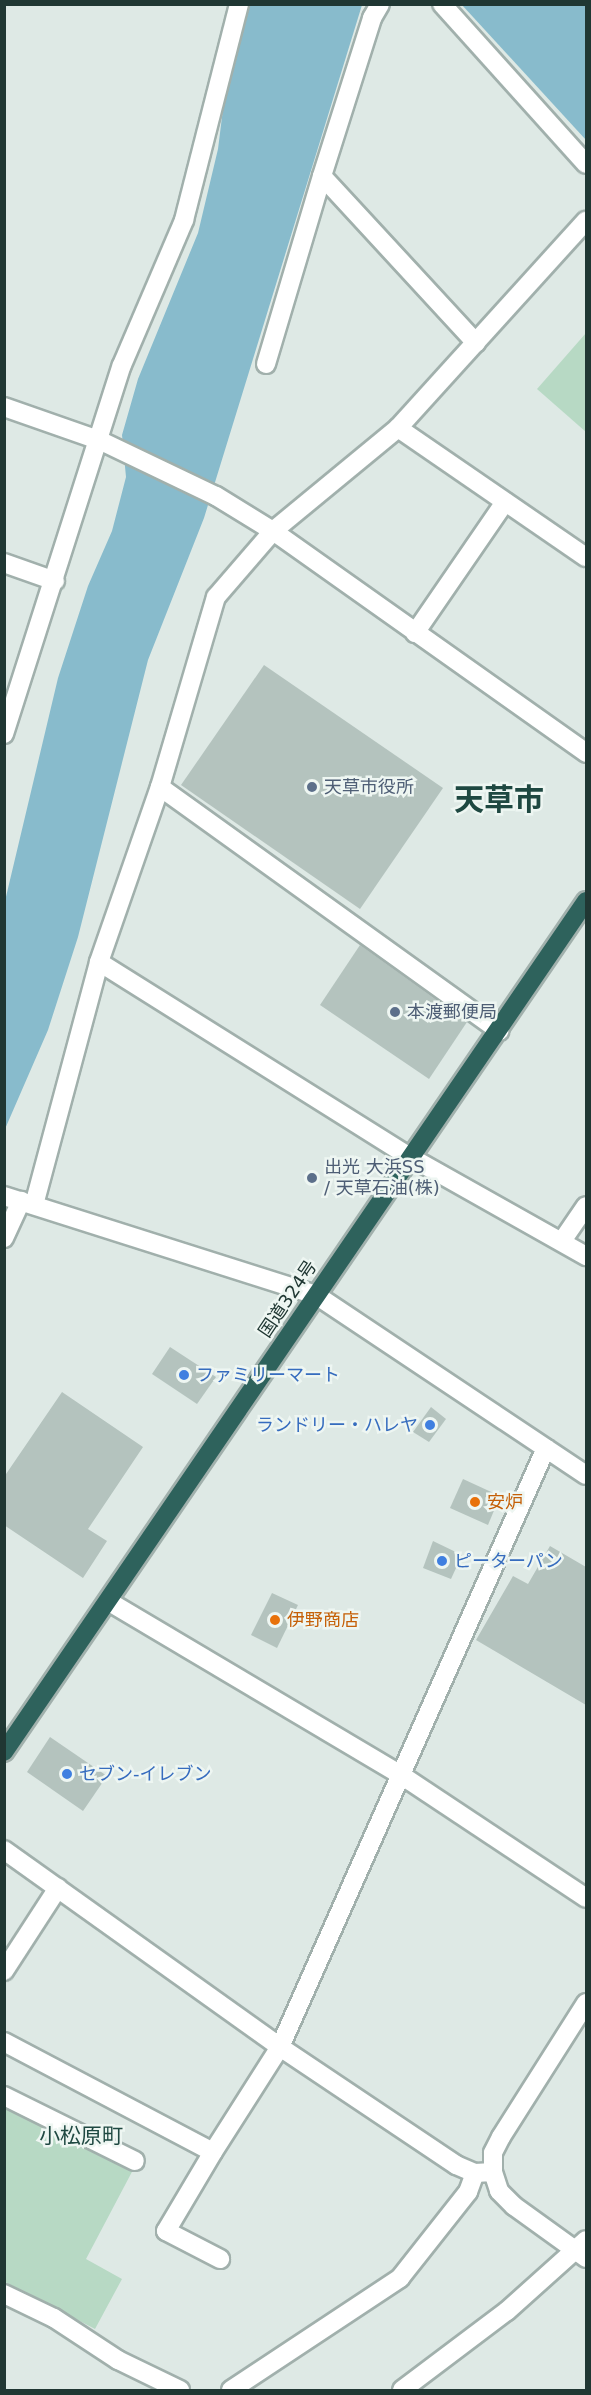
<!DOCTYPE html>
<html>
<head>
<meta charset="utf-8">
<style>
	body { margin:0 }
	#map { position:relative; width:591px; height:2395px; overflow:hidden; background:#dee9e5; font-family:"DejaVu Sans","Noto Sans JP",sans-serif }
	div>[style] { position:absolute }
	.green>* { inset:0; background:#b7d9c4 }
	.water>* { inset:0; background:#8bc }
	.building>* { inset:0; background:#b4c3be }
	.roads { filter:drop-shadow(2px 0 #a1b0ac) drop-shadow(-2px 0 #a1b0ac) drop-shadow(0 2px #a1b0ac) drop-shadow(0 -2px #a1b0ac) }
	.street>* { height:18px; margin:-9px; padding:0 9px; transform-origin:9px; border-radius:9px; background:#fff }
	.secondary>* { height:18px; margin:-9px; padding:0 9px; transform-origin:9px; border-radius:9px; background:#fff }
	.highway>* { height:18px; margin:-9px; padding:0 9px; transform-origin:9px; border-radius:9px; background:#2e625c }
	.dots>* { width:16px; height:16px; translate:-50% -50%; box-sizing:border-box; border:3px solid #eef6f2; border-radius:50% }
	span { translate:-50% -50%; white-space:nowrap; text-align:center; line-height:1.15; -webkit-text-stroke:5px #eef6f2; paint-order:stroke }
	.service-label { font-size:18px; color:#4e5e75 }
	.left { translate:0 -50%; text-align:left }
	.street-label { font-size:18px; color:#203733 }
	.shop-label { font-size:18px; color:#366cbe }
	.right { translate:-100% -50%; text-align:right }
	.food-label { font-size:18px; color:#c56008 }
	.quarter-label { font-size:21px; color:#1e4841 }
	.town-label { font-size:30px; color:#1e4841; font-weight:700 }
	.frame { position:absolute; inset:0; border:6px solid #203733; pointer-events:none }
</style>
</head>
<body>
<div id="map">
	<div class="green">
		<div style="clip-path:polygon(586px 333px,586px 432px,537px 389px)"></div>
		<div style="clip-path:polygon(4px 2103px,134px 2168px,86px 2259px,122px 2279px,95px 2329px,5px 2282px)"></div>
	</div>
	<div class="water">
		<div style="clip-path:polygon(229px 5px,362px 5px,204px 518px,148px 660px,78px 937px,48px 1030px,5px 1129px,5px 901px,58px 678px,88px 586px,112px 531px,126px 477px,122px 435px,138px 379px,198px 233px,218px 149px,227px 77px)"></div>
		<div style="clip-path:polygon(462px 5px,586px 5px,586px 140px)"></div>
	</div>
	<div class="building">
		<div style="clip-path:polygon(264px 665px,443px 788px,360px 909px,181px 785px)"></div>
		<div style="clip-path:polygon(360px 945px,467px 1022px,429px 1079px,320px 1005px)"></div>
		<div style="clip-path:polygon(170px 1347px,216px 1377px,197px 1404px,152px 1374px)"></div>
		<div style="clip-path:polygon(62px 1392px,143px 1447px,88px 1529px,107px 1541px,83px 1578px,4px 1525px,4px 1477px)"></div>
		<div style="clip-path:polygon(431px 1407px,446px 1419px,429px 1442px,413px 1432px)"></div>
		<div style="clip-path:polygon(463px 1479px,500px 1496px,488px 1525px,450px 1508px)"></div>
		<div style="clip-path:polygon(433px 1541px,462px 1555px,451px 1579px,423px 1568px)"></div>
		<div style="clip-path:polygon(550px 1546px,586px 1567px,586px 1705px,476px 1640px,513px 1576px,528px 1584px)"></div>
		<div style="clip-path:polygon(272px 1593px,298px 1605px,277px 1648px,251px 1635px)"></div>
		<div style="clip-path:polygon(50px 1737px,107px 1776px,83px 1811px,27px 1772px)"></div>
	</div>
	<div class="roads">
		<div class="street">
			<div style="left:442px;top:4px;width:215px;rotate:48deg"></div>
			<div style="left:322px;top:176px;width:227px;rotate:47.3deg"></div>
			<div style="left:266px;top:364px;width:196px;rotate:-73.4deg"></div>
			<div style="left:322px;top:176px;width:166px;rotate:-72.4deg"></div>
			<div style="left:372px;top:18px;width:16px;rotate:-60deg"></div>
			<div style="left:398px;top:428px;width:228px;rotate:34.5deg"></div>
			<div style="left:101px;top:441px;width:127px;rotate:25.6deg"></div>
			<div style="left:216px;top:496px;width:67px;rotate:31.6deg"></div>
			<div style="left:273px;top:531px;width:384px;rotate:35.3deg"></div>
			<div style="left:4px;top:563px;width:54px;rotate:19.4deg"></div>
			<div style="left:415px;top:633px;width:159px;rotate:-55.5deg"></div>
			<div style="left:160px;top:787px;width:418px;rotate:35.7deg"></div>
			<div style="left:99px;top:962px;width:369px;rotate:32.1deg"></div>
			<div style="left:412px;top:1158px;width:200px;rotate:29.4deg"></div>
			<div style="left:34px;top:1205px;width:252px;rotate:-75deg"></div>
			<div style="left:99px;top:962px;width:185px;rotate:-70.8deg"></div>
			<div style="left:160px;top:787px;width:198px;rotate:-73.6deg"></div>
			<div style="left:216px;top:597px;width:87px;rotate:-49.2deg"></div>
			<div style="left:273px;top:531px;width:162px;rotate:-39.5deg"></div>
			<div style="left:398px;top:428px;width:280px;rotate:-47.8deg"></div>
			<div style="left:4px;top:1238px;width:41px;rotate:-65.3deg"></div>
			<div style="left:562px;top:1241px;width:42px;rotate:-55.6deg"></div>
			<div style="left:108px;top:1601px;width:341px;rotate:30.7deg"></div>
			<div style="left:401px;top:1775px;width:222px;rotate:33.6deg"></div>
			<div style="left:4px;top:1971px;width:99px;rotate:-57deg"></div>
			<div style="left:4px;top:2042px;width:236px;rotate:27.8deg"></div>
			<div style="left:213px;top:2152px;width:125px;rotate:-57.5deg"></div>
			<div style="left:280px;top:2047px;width:655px;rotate:-66.06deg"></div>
			<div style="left:4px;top:2096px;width:146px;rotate:26.4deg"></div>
			<div style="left:213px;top:2152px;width:92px;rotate:120.7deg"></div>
			<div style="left:166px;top:2231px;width:61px;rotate:27.4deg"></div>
			<div style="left:4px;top:2294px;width:55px;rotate:25.6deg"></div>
			<div style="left:54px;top:2318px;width:77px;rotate:33.3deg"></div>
			<div style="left:118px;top:2360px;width:69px;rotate:25.8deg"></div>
			<div style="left:231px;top:2390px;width:203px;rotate:-33.5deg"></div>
			<div style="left:400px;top:2278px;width:110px;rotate:-51.7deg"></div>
			<div style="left:468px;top:2192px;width:20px;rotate:-70deg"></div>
			<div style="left:402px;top:2390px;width:131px;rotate:-37deg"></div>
			<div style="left:507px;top:2311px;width:106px;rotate:-41.9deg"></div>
		</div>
		<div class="secondary">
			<div style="left:4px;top:407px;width:103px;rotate:19.3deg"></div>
			<div style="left:4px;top:734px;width:387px;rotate:-72.3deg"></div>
			<div style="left:122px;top:365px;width:158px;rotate:-66.8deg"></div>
			<div style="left:184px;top:220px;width:223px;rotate:-75.7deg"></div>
			<div style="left:4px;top:1196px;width:327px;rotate:17.6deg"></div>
			<div style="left:316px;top:1295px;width:324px;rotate:33.7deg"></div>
			<div style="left:4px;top:1850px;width:339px;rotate:35.5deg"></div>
			<div style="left:280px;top:2047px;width:212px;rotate:33.8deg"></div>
			<div style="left:456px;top:2165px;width:21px;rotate:23deg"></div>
			<div style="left:475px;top:2173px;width:18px;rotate:-3deg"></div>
			<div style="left:586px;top:2003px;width:159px;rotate:122.4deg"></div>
			<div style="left:501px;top:2137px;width:18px;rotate:117deg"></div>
			<div style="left:493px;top:2153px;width:19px;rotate:90deg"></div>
			<div style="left:493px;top:2172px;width:20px;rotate:72deg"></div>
			<div style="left:499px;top:2191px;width:21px;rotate:45deg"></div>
			<div style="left:514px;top:2206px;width:89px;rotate:35.8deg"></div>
		</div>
		<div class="highway">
			<div style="left:4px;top:1752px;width:1031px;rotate:-55.63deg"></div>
		</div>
	</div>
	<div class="dots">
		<div style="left:312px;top:787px;background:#5c6f8a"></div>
		<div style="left:395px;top:1012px;background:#5c6f8a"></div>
		<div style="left:312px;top:1178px;background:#5c6f8a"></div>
		<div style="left:184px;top:1375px;background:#3f7fe0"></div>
		<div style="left:430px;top:1425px;background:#3f7fe0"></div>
		<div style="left:475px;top:1502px;background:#e8710a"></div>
		<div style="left:442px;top:1561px;background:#3f7fe0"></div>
		<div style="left:275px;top:1620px;background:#e8710a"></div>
		<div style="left:67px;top:1774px;background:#3f7fe0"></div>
	</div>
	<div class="service-label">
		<span class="left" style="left:324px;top:787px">天草市役所</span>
		<span class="left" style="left:407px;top:1012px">本渡郵便局</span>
		<span class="left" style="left:324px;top:1178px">出光 大浜SS<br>/ 天草石油(株)</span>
	</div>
	<div class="street-label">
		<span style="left:288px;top:1299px;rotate:-56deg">国道324号</span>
	</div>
	<div class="shop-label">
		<span class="left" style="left:196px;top:1375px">ファミリーマート</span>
		<span class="right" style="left:418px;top:1425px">ランドリー・ハレヤ</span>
		<span class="left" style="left:454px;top:1561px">ピーターパン</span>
		<span class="left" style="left:79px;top:1774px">セブン-イレブン</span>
	</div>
	<div class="food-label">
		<span class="left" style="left:487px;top:1502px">安炉</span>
		<span class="left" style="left:287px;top:1620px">伊野商店</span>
	</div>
	<div class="quarter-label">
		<span style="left:81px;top:2136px">小松原町</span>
	</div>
	<div class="town-label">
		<span style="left:499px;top:800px">天草市</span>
	</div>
	<div class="frame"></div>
</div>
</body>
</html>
